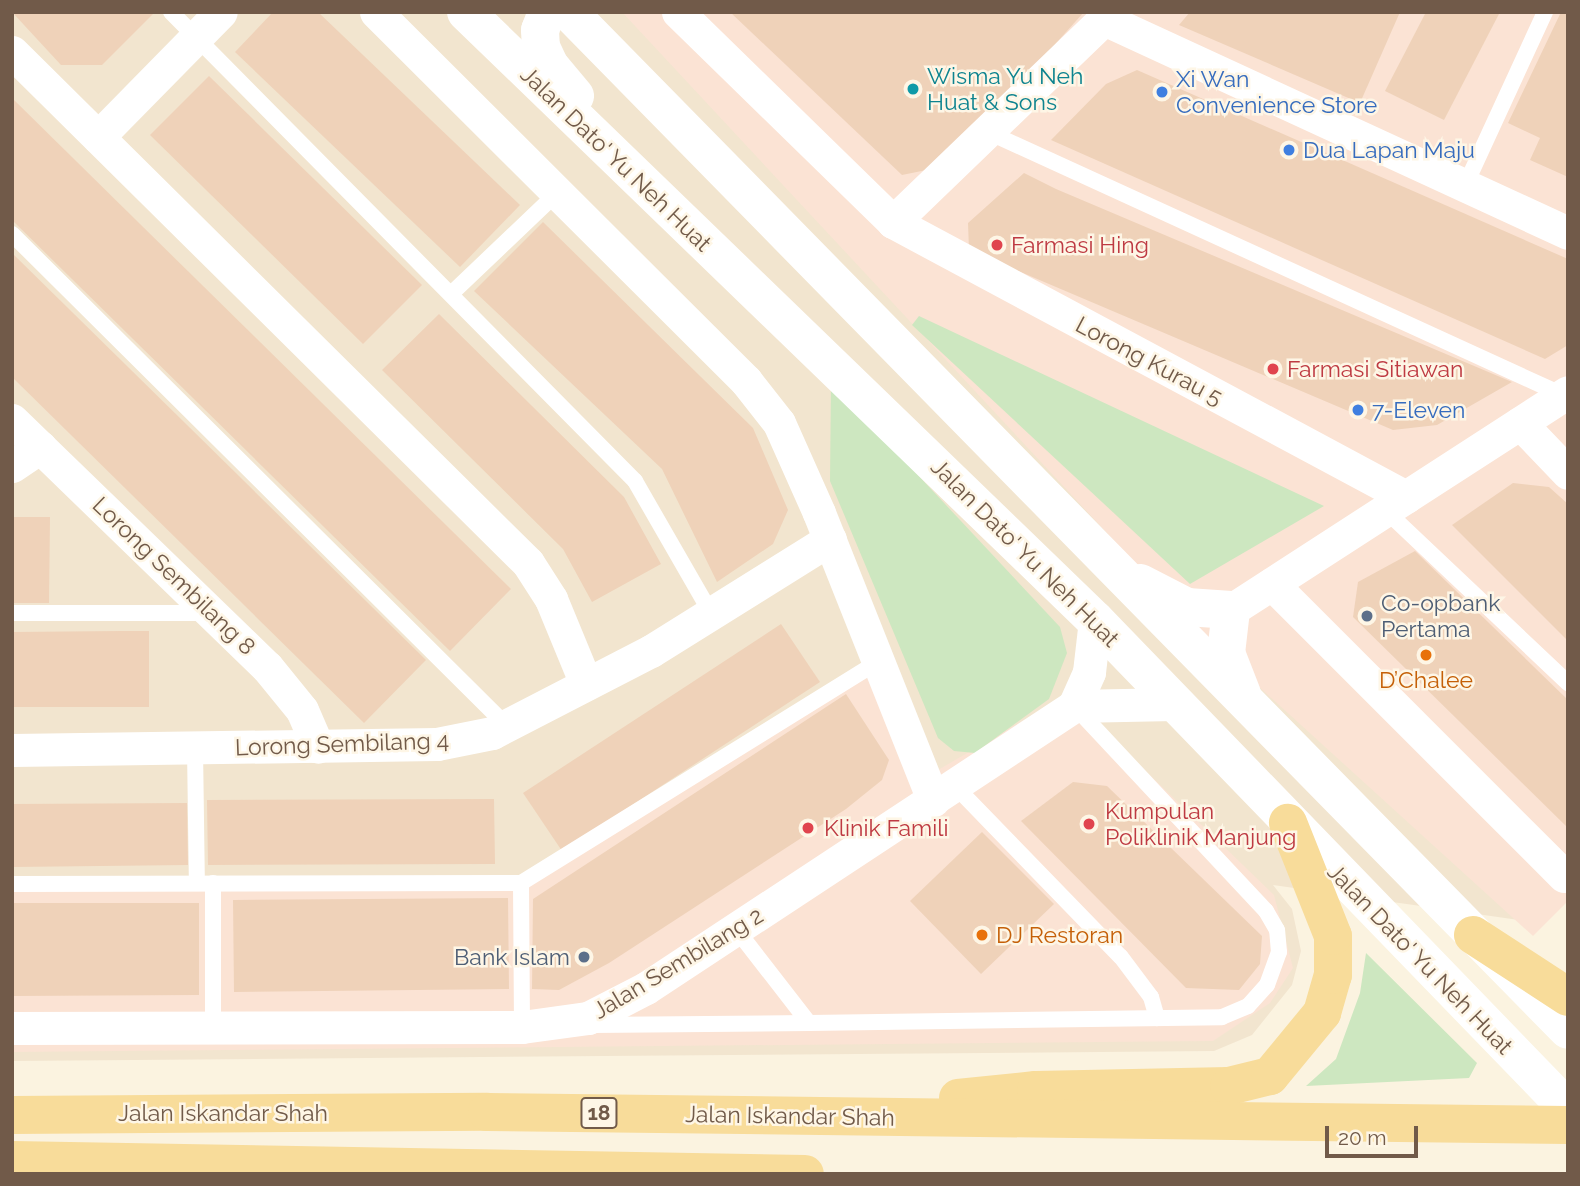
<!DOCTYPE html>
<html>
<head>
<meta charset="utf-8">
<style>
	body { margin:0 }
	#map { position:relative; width:1580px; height:1186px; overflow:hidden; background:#fbf3e0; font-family:Raleway,sans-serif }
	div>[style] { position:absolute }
	.residential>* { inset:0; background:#f2e5cf }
	.commercial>* { inset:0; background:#fbe3d4 }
	.green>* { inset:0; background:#cde7c0 }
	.building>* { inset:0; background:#efd2b9 }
	.lane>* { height:16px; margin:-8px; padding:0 8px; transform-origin:8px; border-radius:8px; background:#fff }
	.street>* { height:33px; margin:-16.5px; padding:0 16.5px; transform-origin:16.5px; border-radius:16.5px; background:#fff }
	.secondary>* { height:38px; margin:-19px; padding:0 19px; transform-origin:19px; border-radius:19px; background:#fff }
	.primary>* { height:38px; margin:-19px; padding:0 19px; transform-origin:19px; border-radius:19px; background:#f8dc9a }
	.dots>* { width:19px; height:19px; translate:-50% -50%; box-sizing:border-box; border:4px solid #fef6e6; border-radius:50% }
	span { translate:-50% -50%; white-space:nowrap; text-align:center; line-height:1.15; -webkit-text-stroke:5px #fef6e6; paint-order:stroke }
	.shield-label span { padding:2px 5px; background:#fef6e6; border:2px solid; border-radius:5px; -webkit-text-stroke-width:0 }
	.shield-label { font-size:21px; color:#715a49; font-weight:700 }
	.culture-label { font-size:23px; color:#0d838f }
	.left { translate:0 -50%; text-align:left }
	.shop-label { font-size:23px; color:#366cbe }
	.street-label { font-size:23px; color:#715a49 }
	.health-label { font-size:23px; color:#be3a42 }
	.service-label { font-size:23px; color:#4e5e75 }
	.right { translate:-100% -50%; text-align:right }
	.food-label { font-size:23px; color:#c56008 }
	.frame { position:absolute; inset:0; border:14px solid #715a49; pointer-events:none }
	.scale { position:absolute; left:1325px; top:1126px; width:93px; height:32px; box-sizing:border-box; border:4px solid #715a49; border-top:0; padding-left:9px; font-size:21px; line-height:24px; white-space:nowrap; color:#715a49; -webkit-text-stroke:5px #fef6e6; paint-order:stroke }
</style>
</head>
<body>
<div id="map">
	<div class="residential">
		<div style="clip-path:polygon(12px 12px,1568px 12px,1533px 922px,1273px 885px,1292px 909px,1301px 951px,1292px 985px,1252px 1035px,1214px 1051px,12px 1061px)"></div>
	</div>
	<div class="commercial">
		<div style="clip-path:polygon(622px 12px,1568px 12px,1568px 901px,1533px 936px,1202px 635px)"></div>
		<div style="clip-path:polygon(889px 650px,938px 770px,1067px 695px,1274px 895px,1293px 968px,1270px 1003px,1213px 1041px,12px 1052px,12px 885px,527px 886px)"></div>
	</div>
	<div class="green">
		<div style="clip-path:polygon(919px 316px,1324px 506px,1190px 584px,912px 325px)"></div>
		<div style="clip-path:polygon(831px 382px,1060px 627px,1067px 653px,1049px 699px,975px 753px,954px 751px,938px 738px,830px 481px)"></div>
		<div style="clip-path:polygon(1366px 953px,1477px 1063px,1469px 1078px,1306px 1086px,1336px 1059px,1360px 993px)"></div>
	</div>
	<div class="building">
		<div style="clip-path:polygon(12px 12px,155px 12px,102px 65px,61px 65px)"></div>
		<div style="clip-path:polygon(273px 12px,318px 12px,520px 205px,460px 267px,235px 52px)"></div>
		<div style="clip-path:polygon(730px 12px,1084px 12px,946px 166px,902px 175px)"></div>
		<div style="clip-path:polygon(1190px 12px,1400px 12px,1360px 103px,1179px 25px)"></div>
		<div style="clip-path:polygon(1426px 12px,1500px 12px,1444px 120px,1385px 91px)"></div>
		<div style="clip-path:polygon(1561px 12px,1568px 14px,1568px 177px,1530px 160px,1540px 138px,1508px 123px)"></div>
		<div style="clip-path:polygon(1137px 70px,1568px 259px,1568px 345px,1545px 359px,1051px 140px,1106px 84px)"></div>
		<div style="clip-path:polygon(209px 76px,422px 285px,363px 344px,150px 135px)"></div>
		<div style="clip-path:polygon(12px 98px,511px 589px,450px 651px,12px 220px)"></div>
		<div style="clip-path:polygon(1024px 173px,1056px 189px,1512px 382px,1437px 425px,1393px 430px,969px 250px,968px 223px)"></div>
		<div style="clip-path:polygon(543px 222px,753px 428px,788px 510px,773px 544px,717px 582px,662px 469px,474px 291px)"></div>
		<div style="clip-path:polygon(12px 253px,426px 660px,364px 723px,12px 377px)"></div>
		<div style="clip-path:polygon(439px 314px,624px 497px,661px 564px,592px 602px,563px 549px,382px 370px)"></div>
		<div style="clip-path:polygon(1513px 483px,1549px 487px,1568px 504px,1568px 641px,1452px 525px)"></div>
		<div style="clip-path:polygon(12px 517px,50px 517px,49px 603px,12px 603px)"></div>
		<div style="clip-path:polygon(1415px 551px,1568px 700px,1568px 828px,1353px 617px,1358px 582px)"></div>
		<div style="clip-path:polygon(781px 624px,820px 682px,562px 851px,523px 793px)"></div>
		<div style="clip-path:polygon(121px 631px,149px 631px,149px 707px,12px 707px,12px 632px)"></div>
		<div style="clip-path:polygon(846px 694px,889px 760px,882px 780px,846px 809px,609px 963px,559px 990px,532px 989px,533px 899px)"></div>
		<div style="clip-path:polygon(1073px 782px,1107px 786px,1262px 936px,1260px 964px,1239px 990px,1186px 988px,1021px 821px)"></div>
		<div style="clip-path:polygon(494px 799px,495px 864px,208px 865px,207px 800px)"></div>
		<div style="clip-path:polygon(187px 803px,188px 865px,12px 867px,12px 804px)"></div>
		<div style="clip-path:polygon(982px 832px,1054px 904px,981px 974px,910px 901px)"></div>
		<div style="clip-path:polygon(508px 898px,509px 989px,234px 992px,233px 900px)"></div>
		<div style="clip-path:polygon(12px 903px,199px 903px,199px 995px,12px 996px)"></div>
	</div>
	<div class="lane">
		<div style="left:171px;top:12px;width:660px;rotate:45.31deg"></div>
		<div style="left:635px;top:481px;width:152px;rotate:60.1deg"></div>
		<div style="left:988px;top:132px;width:632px;rotate:24.58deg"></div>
		<div style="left:1465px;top:186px;width:192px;rotate:-65.3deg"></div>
		<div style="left:12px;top:234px;width:698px;rotate:44.83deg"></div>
		<div style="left:451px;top:294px;width:146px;rotate:-43.6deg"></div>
		<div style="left:1385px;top:510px;width:252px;rotate:43.4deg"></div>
		<div style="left:12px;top:613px;width:195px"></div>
		<div style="left:195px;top:748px;width:135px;rotate:89.2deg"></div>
		<div style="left:955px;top:786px;width:238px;rotate:45.9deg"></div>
		<div style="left:1121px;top:957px;width:50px;rotate:53.1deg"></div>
		<div style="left:1151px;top:997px;width:22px;rotate:74deg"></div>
		<div style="left:521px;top:883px;width:144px;rotate:89.6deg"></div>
		<div style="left:12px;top:884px;width:509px;rotate:-0.11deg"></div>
		<div style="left:521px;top:883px;width:420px;rotate:-31.8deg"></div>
		<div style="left:736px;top:929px;width:119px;rotate:52.2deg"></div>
		<div style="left:809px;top:1023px;width:413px;rotate:-0.8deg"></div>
		<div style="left:1222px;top:1017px;width:28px;rotate:-23deg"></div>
		<div style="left:1248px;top:1006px;width:28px;rotate:-48deg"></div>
		<div style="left:1267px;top:985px;width:35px;rotate:-70deg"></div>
		<div style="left:1279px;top:952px;width:22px;rotate:-95deg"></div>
		<div style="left:1277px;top:930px;width:22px;rotate:-120deg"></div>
		<div style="left:1266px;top:911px;width:278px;rotate:-133.1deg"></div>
		<div style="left:591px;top:1025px;width:218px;rotate:-0.5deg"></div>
		<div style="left:213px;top:1028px;width:145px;rotate:-90deg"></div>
	</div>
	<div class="street">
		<div style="left:376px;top:12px;width:523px;rotate:44.92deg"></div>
		<div style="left:746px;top:381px;width:53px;rotate:51.8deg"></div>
		<div style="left:779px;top:423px;width:98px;rotate:66deg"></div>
		<div style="left:819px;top:513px;width:309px;rotate:68.3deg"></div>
		<div style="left:678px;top:12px;width:301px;rotate:44.3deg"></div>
		<div style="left:893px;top:222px;width:582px;rotate:28.19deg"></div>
		<div style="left:1104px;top:19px;width:511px;rotate:24.76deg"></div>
		<div style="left:12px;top:52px;width:726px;rotate:44.72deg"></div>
		<div style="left:528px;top:563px;width:43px;rotate:57.4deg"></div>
		<div style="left:551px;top:599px;width:92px;rotate:67.6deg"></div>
		<div style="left:98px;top:137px;width:175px;rotate:-45.5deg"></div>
		<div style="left:893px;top:222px;width:303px;rotate:-43.9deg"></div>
		<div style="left:12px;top:420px;width:355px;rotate:44.1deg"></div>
		<div style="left:267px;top:667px;width:55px;rotate:50.9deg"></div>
		<div style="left:302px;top:710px;width:40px;rotate:66.6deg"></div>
		<div style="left:1520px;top:423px;width:69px;rotate:46.2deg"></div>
		<div style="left:12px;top:466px;width:34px;rotate:-34deg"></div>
		<div style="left:1272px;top:584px;width:413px;rotate:45deg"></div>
		<div style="left:1231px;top:610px;width:401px;rotate:-32.9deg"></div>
		<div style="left:1074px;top:706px;width:37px;rotate:-66deg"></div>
		<div style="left:1089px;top:672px;width:52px;rotate:-83.4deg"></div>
		<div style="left:12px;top:750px;width:425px;rotate:-0.8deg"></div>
		<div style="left:437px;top:744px;width:56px;rotate:-11.3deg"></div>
		<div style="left:492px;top:733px;width:179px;rotate:-27.3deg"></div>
		<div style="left:651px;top:651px;width:211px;rotate:-32deg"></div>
		<div style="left:12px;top:1028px;width:510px;rotate:-0.11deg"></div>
		<div style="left:522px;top:1027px;width:67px;rotate:-7.8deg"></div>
		<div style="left:588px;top:1018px;width:65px;rotate:-27.3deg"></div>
		<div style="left:646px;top:988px;width:513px;rotate:-33.38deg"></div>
		<div style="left:1074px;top:706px;width:100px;rotate:-1.1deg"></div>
	</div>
	<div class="secondary">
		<div style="left:466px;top:12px;width:875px;rotate:44.03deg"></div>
		<div style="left:1095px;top:620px;width:680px;rotate:45.95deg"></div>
		<div style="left:547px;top:12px;width:19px;rotate:111deg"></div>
		<div style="left:540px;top:30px;width:17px;rotate:87deg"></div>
		<div style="left:541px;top:47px;width:21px;rotate:65deg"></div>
		<div style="left:550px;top:66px;width:39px;rotate:50deg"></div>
		<div style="left:569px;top:12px;width:1426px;rotate:45.54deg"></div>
		<div style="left:1140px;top:583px;width:53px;rotate:27.1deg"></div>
		<div style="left:1187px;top:607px;width:44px;rotate:3.9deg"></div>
		<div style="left:1231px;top:610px;width:43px;rotate:96.6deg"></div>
		<div style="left:1226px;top:653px;width:44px;rotate:68.7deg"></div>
	</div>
	<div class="primary">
		<div style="left:1473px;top:935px;width:113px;rotate:33.1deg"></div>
		<div style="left:958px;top:1098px;width:78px;rotate:-5.9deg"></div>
		<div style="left:1036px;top:1090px;width:193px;rotate:-1.2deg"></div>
		<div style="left:1229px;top:1086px;width:42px;rotate:-13.7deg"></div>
		<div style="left:1270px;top:1076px;width:82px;rotate:-50.5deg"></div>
		<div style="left:1322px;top:1013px;width:40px;rotate:-74deg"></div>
		<div style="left:1333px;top:975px;width:39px;rotate:-90deg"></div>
		<div style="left:1333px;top:936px;width:122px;rotate:-111.7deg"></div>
		<div style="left:12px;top:1115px;width:475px;rotate:-0.4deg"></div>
		<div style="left:487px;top:1112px;width:1081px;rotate:0.69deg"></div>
		<div style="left:12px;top:1160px;width:793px;rotate:1.01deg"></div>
	</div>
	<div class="dots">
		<div style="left:913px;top:89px;background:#0f9aa8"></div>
		<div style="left:1162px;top:92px;background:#3f7fe0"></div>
		<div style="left:1289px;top:150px;background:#3f7fe0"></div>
		<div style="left:997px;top:245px;background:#e0444e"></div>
		<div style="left:1273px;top:369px;background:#e0444e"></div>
		<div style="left:1358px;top:410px;background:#3f7fe0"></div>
		<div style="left:1367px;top:616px;background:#5c6f8a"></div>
		<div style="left:1426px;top:655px;background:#e8710a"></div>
		<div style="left:1089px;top:824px;background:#e0444e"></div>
		<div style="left:808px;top:828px;background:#e0444e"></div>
		<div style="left:982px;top:935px;background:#e8710a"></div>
		<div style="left:584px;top:957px;background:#5c6f8a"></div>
	</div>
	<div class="shield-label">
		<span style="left:599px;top:1113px">18</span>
	</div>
	<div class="culture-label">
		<span class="left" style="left:927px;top:89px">Wisma Yu Neh<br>Huat &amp; Sons</span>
	</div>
	<div class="shop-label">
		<span class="left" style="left:1176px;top:92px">Xi Wan<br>Convenience Store</span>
		<span class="left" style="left:1303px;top:150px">Dua Lapan Maju</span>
		<span class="left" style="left:1372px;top:410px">7-Eleven</span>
	</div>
	<div class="street-label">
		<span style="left:616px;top:159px;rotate:44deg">Jalan Dato' Yu Neh Huat</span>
		<span style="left:1149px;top:361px;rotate:28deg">Lorong Kurau 5</span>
		<span style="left:1025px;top:553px;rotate:45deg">Jalan Dato' Yu Neh Huat</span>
		<span style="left:174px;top:576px;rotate:44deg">Lorong Sembilang 8</span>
		<span style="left:342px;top:744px;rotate:-2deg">Lorong Sembilang 4</span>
		<span style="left:1420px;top:959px;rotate:46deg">Jalan Dato' Yu Neh Huat</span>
		<span style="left:678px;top:963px;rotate:-31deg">Jalan Sembilang 2</span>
		<span style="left:223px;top:1113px">Jalan Iskandar Shah</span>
		<span style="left:790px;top:1116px;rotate:1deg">Jalan Iskandar Shah</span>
	</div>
	<div class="health-label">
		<span class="left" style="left:1011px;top:245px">Farmasi Hing</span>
		<span class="left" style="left:1287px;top:369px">Farmasi Sitiawan</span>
		<span class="left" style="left:1105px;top:824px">Kumpulan<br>Poliklinik Manjung</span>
		<span class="left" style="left:824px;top:828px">Klinik Famili</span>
	</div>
	<div class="service-label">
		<span class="left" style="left:1381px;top:616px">Co-opbank<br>Pertama</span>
		<span class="right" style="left:570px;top:957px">Bank Islam</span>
	</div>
	<div class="food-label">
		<span style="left:1426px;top:680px">D’Chalee</span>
		<span class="left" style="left:996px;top:935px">DJ Restoran</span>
	</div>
	<div class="frame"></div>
	<div class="scale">20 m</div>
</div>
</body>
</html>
